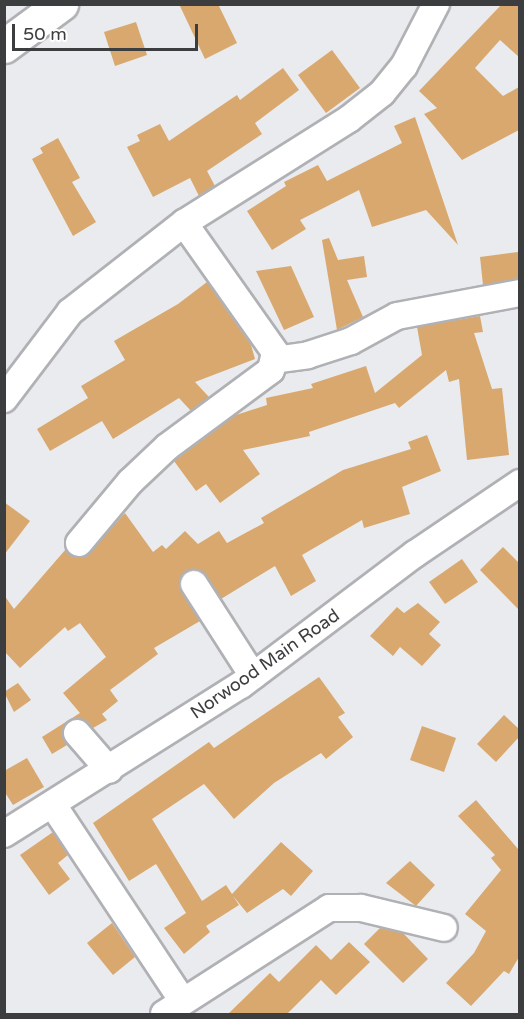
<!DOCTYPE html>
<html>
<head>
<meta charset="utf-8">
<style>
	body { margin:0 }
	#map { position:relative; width:524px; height:1019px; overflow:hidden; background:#e9ebee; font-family:"Varela Round",sans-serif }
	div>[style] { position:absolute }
	.building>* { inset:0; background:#d9a86f }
	.roads { filter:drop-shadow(2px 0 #b0b1b5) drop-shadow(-2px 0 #b0b1b5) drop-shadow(0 2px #b0b1b5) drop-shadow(0 -2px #b0b1b5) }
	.street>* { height:26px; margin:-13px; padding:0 13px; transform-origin:13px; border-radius:13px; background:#fff }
	.secondary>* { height:33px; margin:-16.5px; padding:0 16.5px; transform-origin:16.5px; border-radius:16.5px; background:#fff }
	span { translate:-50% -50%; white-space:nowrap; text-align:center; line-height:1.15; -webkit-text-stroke:4.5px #fff; paint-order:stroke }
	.street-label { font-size:18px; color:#3c3d3e }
	.frame { position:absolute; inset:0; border:6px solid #3c3d3e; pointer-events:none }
	.scale { position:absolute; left:12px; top:24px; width:186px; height:27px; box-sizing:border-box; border:3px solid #3c3d3e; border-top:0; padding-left:8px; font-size:18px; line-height:21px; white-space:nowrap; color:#3c3d3e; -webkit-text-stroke:4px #fff; paint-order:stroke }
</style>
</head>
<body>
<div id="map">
	<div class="building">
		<div style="clip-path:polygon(179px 4px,218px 4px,237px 43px,205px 59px)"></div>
		<div style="clip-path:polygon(502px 4px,519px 4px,519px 57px,500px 40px,475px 68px,503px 96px,519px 87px,519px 130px,462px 160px,424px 114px,437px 108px,419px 91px)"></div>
		<div style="clip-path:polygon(136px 22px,147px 55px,115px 66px,104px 32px)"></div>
		<div style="clip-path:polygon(332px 50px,360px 88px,326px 113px,298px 75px)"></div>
		<div style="clip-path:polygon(283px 68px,299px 90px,255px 123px,262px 134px,207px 171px,215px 186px,199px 196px,190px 178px,153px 197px,127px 147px,140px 141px,137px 135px,160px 124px,169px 141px,237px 95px,240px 100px)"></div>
		<div style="clip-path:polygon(415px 117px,458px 245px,426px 210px,372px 227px,359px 190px,300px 220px,306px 229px,272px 250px,247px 211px,286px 186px,284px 182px,318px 165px,327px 181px,402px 143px,394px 126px)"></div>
		<div style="clip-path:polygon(58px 138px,80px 178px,72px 182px,96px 222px,73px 236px,32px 159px,43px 153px,40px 148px)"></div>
		<div style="clip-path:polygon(329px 238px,338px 260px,364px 256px,367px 277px,347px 280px,363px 317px,337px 330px,322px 240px)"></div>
		<div style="clip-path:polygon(518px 252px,519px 278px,483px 285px,480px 257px)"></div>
		<div style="clip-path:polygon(291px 266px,314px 317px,284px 330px,256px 271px)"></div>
		<div style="clip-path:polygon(207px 282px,251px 345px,255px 359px,195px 382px,209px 397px,191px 411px,179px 398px,113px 439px,102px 421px,50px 451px,37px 429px,88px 398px,81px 386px,125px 360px,114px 341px,178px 304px)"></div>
		<div style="clip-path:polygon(480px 316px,483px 332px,474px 333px,492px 389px,502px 388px,509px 455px,467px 460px,459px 379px,449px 382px,446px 370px,399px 408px,395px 403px,309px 432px,310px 436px,243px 450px,260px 474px,220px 503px,206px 484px,196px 491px,174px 461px,236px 415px,267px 405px,266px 398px,313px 388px,311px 384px,366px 366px,375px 393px,422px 355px,417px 327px)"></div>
		<div style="clip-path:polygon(427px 435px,441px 471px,402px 487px,410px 514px,364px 528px,362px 520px,302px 555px,316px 581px,291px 596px,275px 566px,221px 599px,201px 571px,185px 572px,179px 585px,200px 621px,154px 648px,158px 654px,110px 690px,118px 701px,102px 714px,107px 720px,93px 728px,81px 719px,67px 722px,62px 735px,67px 745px,52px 754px,42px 737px,80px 713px,63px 693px,106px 657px,80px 623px,68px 631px,65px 627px,20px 668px,4px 651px,4px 595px,14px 609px,66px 549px,76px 558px,85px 557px,125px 513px,153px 552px,162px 545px,166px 549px,185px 531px,198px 544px,219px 531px,227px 543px,264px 523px,261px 518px,343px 470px,411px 449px,408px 442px)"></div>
		<div style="clip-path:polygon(4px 502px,30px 521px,4px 555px)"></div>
		<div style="clip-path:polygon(503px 547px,519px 563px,519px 610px,480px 570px)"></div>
		<div style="clip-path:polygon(462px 559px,478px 582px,445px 604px,429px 582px)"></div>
		<div style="clip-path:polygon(418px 603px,440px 622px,429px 634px,441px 645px,422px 666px,400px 647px,393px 656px,370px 636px,397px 607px,404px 613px)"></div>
		<div style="clip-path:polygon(319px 677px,345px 713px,338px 717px,353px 737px,326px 759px,321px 753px,274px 783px,234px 819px,204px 784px,152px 819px,202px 901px,226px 885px,232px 894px,281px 842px,313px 871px,291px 896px,283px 889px,247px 913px,233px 896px,239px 905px,206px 926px,210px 932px,184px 954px,164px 928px,186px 913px,156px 864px,129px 881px,93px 823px,209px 742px,214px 748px)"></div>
		<div style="clip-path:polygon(18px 683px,31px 700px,14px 712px,4px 692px)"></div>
		<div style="clip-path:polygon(504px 715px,519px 729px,519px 737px,496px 762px,477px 744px)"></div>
		<div style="clip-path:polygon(422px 726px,456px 738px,444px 772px,410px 760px)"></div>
		<div style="clip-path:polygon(27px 758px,44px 787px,13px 805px,4px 791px,4px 771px)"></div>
		<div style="clip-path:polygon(476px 800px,518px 849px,519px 846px,519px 957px,509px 974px,504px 971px,471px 1006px,446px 983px,474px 953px,486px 931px,465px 914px,501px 870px,491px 858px,495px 855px,458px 816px)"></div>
		<div style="clip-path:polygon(53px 832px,68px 855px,58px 863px,70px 879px,49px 895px,20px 855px)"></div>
		<div style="clip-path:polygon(410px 861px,435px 885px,416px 906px,386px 883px)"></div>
		<div style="clip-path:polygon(112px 923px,135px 957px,113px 975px,87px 943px)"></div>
		<div style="clip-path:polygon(380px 928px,403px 933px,428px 959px,403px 983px,364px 944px)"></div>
		<div style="clip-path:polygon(349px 942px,370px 962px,336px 995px,321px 980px,287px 1014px,228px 1014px,270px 973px,279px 982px,316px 945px,331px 960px)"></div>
	</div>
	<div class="roads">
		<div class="street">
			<div style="left:274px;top:360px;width:34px;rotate:-8deg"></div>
			<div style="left:308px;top:355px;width:45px;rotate:-18deg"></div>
			<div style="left:351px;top:341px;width:52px;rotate:-28.5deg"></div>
			<div style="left:397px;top:316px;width:125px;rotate:-10.6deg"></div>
			<div style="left:4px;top:399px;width:109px;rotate:-52.8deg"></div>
			<div style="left:70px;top:312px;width:145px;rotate:-38deg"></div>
			<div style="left:184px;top:223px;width:195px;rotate:-32.2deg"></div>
			<div style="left:349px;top:119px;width:42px;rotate:-38.2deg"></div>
			<div style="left:382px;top:93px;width:35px;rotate:-51deg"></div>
			<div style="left:404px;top:66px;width:70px;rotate:-62.7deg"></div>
			<div style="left:79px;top:543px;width:80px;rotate:-50.1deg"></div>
			<div style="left:130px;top:482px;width:51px;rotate:-43.4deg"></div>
			<div style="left:167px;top:447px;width:129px;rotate:-36.5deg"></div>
			<div style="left:271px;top:370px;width:18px;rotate:-77deg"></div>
			<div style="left:275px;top:352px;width:158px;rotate:-125.2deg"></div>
			<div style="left:194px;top:584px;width:109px;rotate:57.3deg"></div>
			<div style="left:77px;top:733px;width:49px;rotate:49.1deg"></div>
			<div style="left:53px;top:805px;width:234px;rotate:56.5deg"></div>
			<div style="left:4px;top:834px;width:280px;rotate:-32.2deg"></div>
			<div style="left:241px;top:685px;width:218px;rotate:-37deg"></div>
			<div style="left:415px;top:554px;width:127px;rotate:-34.1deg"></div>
			<div style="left:164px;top:1014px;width:196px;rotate:-32.7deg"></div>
			<div style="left:329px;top:908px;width:32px"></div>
			<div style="left:361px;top:908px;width:85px;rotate:13.5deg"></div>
		</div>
		<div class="secondary">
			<div style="left:4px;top:46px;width:71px;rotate:-36.4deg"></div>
		</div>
	</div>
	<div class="street-label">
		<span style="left:265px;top:664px;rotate:-35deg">Norwood Main Road</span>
	</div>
	<div class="frame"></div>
	<div class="scale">50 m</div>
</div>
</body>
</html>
